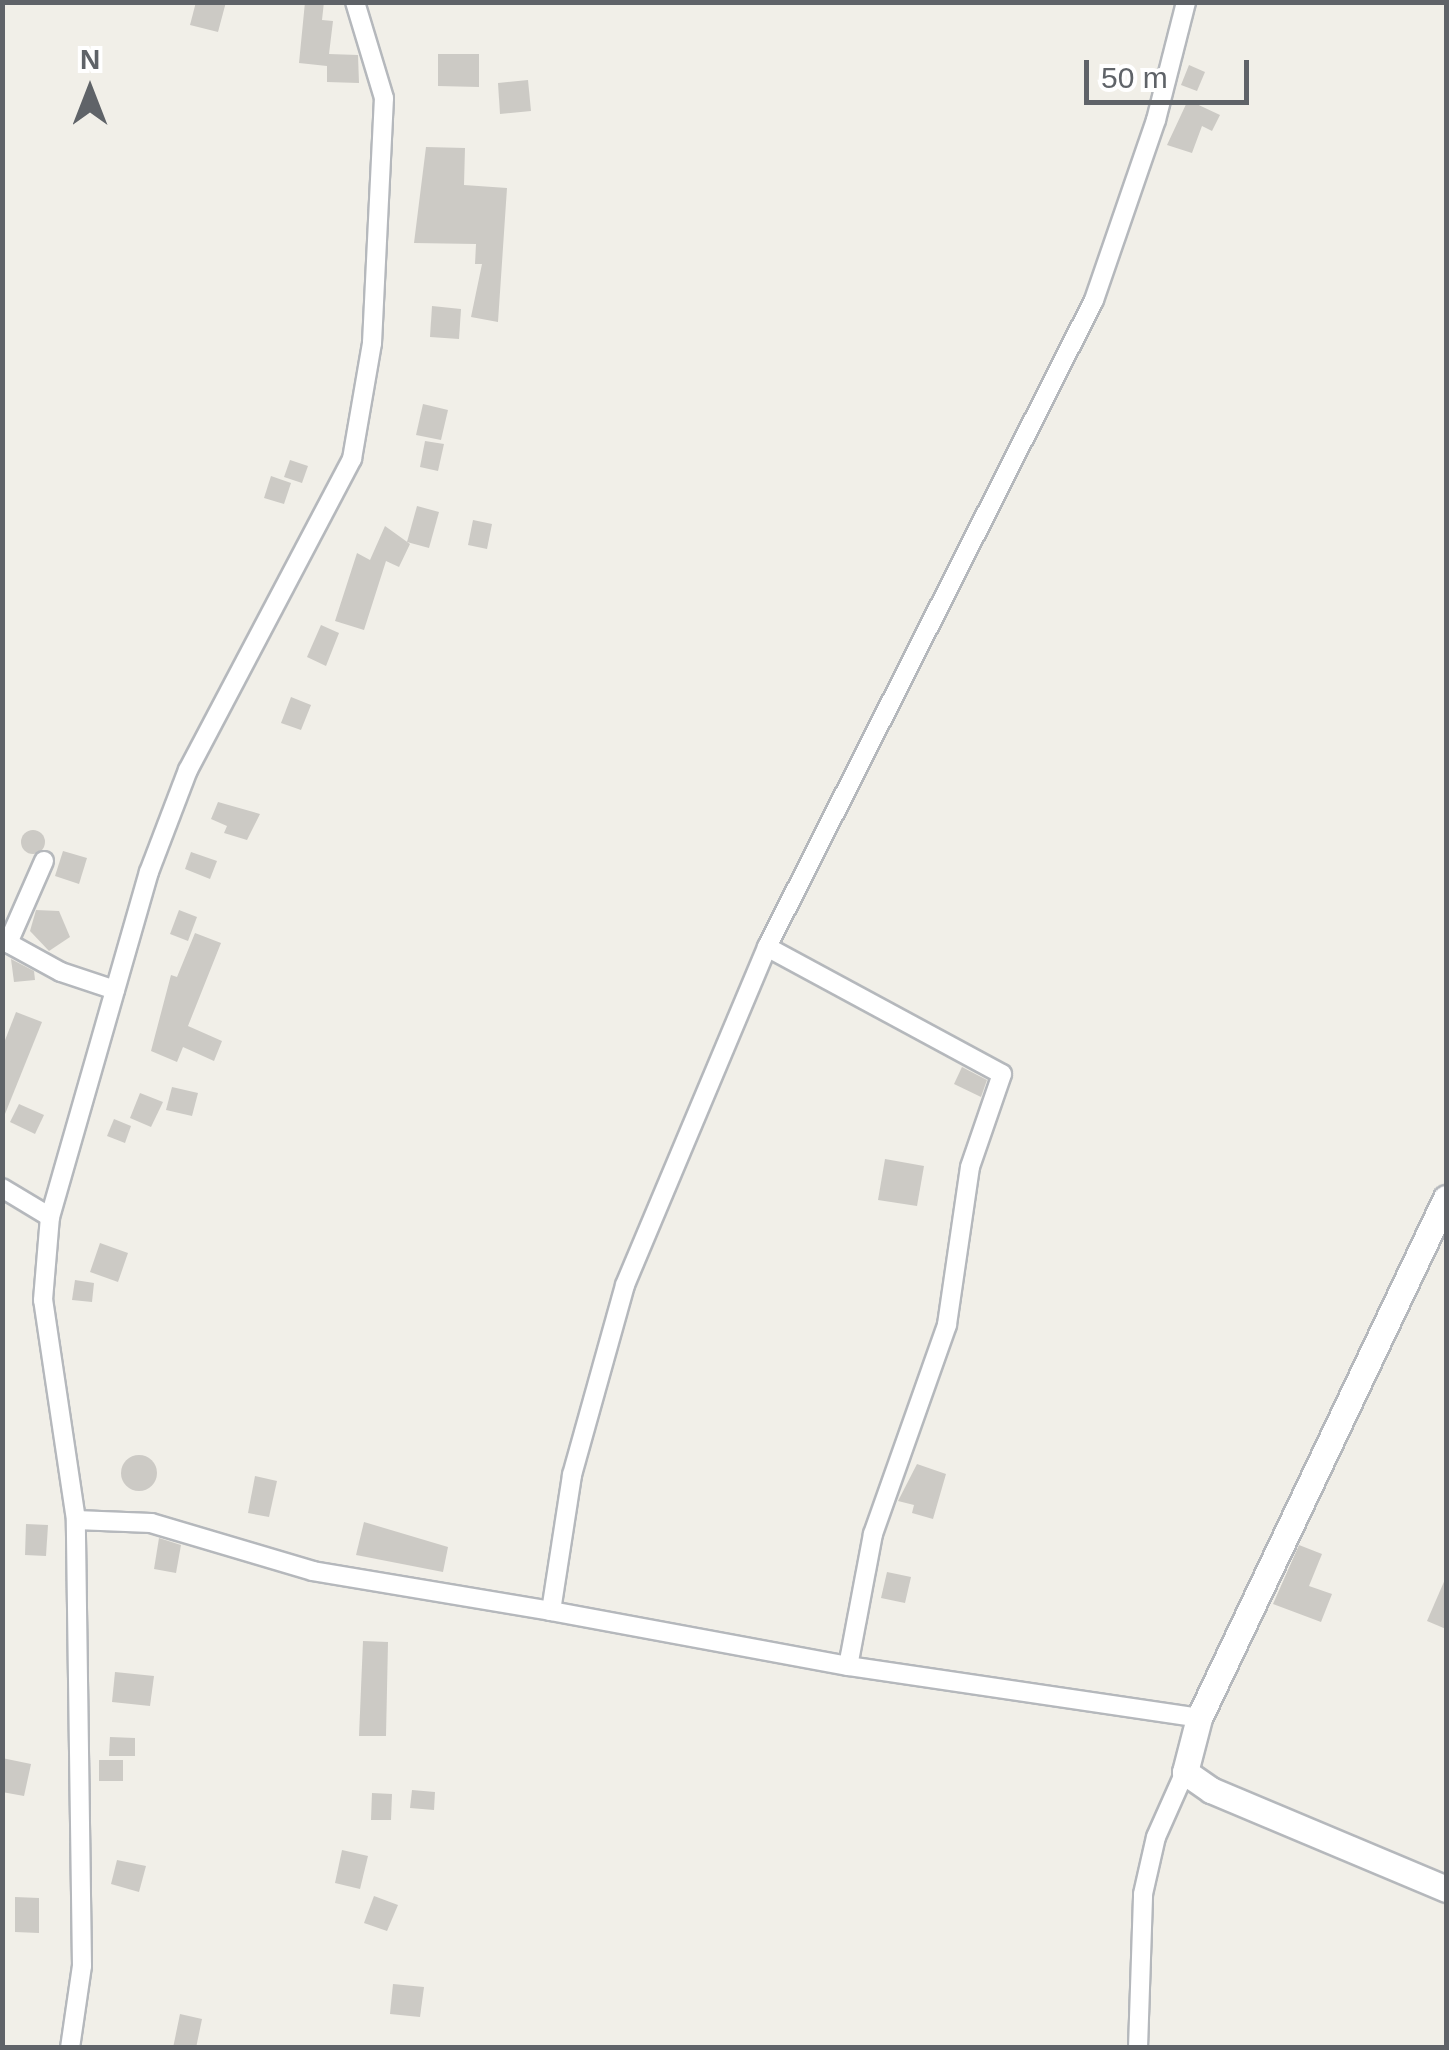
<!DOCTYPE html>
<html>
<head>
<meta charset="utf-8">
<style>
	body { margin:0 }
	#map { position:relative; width:1449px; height:2050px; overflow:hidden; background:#f1efe8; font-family:Helvetica,sans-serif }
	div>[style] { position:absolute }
	.building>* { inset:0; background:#cccac5 }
	.round { border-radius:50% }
	.roads { filter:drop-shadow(2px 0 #b5b8bc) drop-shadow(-2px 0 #b5b8bc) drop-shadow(0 2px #b5b8bc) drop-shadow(0 -2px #b5b8bc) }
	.street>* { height:18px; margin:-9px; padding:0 9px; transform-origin:9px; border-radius:9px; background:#fff }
	.secondary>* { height:25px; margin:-12.5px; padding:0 12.5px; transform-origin:12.5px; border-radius:12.5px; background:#fff }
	span { translate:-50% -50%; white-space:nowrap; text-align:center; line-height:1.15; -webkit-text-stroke:10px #fff; paint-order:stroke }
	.frame { position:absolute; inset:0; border:5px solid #5f6368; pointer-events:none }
	.north { position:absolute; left:40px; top:40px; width:100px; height:100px; -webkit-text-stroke:8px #fff; paint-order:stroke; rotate:0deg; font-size:28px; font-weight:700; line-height:40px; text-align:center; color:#5f6368 }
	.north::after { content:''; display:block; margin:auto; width:35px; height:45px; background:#5f6368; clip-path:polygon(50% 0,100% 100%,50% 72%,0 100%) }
	.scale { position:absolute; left:1084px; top:60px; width:165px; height:45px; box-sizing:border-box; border:5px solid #5f6368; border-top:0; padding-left:12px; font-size:30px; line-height:35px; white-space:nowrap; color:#5f6368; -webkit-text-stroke:8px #fff; paint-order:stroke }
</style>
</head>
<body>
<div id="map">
	<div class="building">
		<div style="clip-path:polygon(196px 2px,226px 2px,218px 32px,190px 25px)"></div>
		<div style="clip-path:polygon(305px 2px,324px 2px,322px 20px,333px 21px,329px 54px,358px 55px,359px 83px,327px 82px,327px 66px,299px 63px)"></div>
		<div style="clip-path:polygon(438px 54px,479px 54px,479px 87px,438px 86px)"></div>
		<div style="clip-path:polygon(1189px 65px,1205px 72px,1197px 91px,1181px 85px)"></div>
		<div style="clip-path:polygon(528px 80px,531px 111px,500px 114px,498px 83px)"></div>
		<div style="clip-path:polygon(1188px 100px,1220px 115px,1212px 131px,1202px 126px,1192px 153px,1167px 145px)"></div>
		<div style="clip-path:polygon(426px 147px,465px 148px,464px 185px,507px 188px,498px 322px,471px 317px,482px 264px,475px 264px,476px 244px,414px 243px)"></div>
		<div style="clip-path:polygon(432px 306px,461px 309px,459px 339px,430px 337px)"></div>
		<div style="clip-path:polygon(423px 404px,448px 410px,441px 440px,416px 435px)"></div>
		<div style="clip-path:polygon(425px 441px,444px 444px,438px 471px,420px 467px)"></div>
		<div style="clip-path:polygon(290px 460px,308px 466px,302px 483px,284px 477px)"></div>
		<div style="clip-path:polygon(271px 476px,291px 483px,284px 504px,264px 498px)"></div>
		<div style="clip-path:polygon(417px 506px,439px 512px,429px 548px,407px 542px)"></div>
		<div style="clip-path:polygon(473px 520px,492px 524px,487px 549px,468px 545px)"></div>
		<div style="clip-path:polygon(385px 526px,410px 544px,399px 567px,386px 561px,364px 630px,335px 621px,357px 553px,370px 560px)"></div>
		<div style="clip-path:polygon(321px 625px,339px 633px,326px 666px,307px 657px)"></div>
		<div style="clip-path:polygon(291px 697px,311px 705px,301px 730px,281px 723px)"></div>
		<div style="clip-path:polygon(218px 802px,260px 814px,247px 840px,224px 833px,227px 826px,211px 819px)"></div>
		<div class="round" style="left:21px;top:830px;width:24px;height:24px"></div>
		<div style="clip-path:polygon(63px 851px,87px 858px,79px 884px,55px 876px)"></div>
		<div style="clip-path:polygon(191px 852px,217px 861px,210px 879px,185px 869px)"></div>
		<div style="clip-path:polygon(36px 910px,59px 911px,70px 937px,49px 951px,30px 931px)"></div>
		<div style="clip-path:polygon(179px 910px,197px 917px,188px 941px,170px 934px)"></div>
		<div style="clip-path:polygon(195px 933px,221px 943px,188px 1026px,222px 1041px,214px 1061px,183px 1047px,177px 1062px,151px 1051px,171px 975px,177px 977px)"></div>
		<div style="clip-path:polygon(11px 959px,34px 971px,35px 980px,14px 982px)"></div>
		<div style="clip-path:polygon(16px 1012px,42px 1022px,5px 1114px,2px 1048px)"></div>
		<div style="clip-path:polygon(962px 1067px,987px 1080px,981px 1097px,954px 1084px)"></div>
		<div style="clip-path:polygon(172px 1087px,198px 1093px,192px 1116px,166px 1110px)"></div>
		<div style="clip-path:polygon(140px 1093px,163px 1102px,151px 1127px,130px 1118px)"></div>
		<div style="clip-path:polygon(19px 1104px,44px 1115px,35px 1134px,10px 1122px)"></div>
		<div style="clip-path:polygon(114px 1119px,131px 1126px,125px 1143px,107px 1136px)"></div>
		<div style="clip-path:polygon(885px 1159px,924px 1166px,917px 1206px,878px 1200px)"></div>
		<div style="clip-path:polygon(100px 1243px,128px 1253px,118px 1282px,90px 1272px)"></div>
		<div style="clip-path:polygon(75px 1280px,94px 1283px,92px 1302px,72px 1300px)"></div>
		<div class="round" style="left:121px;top:1455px;width:36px;height:36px"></div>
		<div style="clip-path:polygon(917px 1464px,946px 1474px,933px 1519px,912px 1513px,914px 1505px,898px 1501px)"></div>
		<div style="clip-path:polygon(255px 1476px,277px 1481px,269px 1517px,248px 1513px)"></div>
		<div style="clip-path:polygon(364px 1522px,448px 1547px,443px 1572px,356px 1555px)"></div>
		<div style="clip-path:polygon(26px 1524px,48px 1525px,46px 1556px,25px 1555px)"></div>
		<div style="clip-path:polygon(159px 1538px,181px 1545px,176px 1573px,154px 1569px)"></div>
		<div style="clip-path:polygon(1299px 1545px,1322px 1554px,1309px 1586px,1332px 1594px,1321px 1622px,1273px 1604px)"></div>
		<div style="clip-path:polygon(887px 1572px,911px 1577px,905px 1603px,881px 1598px)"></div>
		<div style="clip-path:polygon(1446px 1577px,1446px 1629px,1427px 1621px)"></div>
		<div style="clip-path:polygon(363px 1641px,388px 1642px,386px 1736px,359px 1736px)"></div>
		<div style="clip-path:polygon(115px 1672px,154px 1676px,150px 1706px,112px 1702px)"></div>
		<div style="clip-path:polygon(110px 1737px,135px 1738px,135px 1756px,109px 1756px)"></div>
		<div style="clip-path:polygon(2px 1758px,31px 1764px,24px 1796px,2px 1792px)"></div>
		<div style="clip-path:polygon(99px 1760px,123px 1760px,123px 1781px,99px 1781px)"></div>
		<div style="clip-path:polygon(412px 1790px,435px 1792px,434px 1810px,410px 1808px)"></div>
		<div style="clip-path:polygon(372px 1793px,392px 1794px,391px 1820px,371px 1820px)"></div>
		<div style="clip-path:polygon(342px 1850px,368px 1856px,360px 1889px,335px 1883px)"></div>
		<div style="clip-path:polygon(117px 1860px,146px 1866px,139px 1892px,111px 1884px)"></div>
		<div style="clip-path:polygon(374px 1896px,398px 1905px,387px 1931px,364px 1923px)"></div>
		<div style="clip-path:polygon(15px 1897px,39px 1898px,39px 1933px,15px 1932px)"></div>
		<div style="clip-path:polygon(393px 1984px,424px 1987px,420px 2017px,390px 2014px)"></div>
		<div style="clip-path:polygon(180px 2014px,202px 2019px,196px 2048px,173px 2048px)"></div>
	</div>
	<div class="roads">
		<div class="street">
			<div style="left:44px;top:861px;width:90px;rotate:113.7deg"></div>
			<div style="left:8px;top:943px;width:60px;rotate:28.7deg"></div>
			<div style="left:61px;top:972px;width:57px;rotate:18.4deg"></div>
			<div style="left:767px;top:947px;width:267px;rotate:28.4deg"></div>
			<div style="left:1002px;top:1074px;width:98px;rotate:109deg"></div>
			<div style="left:970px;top:1167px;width:160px;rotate:98.3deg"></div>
			<div style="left:947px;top:1325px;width:222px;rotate:109.5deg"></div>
			<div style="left:873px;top:1534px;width:134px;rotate:100.7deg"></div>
			<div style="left:2px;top:1188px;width:56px;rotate:31.1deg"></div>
			<div style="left:76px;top:1520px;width:75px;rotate:2.3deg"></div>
			<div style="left:151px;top:1523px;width:169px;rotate:16.5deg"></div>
			<div style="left:313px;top:1571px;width:241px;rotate:9.5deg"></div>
			<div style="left:551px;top:1611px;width:138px;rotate:-81.2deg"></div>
			<div style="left:572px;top:1475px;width:197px;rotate:-74.4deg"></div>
			<div style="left:625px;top:1285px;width:367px;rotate:-67.2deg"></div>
			<div style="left:767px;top:947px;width:725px;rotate:-63.19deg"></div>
			<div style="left:1094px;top:300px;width:190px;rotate:-71deg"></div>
			<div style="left:1156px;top:120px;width:122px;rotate:-75.7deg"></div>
			<div style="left:551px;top:1611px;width:302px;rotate:10.5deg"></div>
			<div style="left:848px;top:1666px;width:355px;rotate:8.4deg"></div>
			<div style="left:70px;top:2048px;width:83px;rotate:-81.7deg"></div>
			<div style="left:82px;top:1966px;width:446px;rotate:-90.8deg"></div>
			<div style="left:76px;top:1520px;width:222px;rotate:-98.5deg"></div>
			<div style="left:43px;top:1300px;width:83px;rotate:-85.2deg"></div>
			<div style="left:50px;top:1217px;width:359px;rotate:-74deg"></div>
			<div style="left:149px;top:872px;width:109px;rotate:-69.1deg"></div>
			<div style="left:188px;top:770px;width:352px;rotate:-62.2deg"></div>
			<div style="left:352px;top:459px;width:118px;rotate:-80.2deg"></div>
			<div style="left:372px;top:343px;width:245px;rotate:-87.2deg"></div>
			<div style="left:384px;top:98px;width:100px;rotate:-106.8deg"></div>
			<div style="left:1138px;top:2048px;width:154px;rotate:-88.1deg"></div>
			<div style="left:1143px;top:1894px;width:58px;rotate:-77.2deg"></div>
			<div style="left:1156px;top:1837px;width:71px;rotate:-66deg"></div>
		</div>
		<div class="secondary">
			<div style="left:1446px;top:1198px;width:576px;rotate:115.41deg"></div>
			<div style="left:1199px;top:1718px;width:56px;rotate:104.5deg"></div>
			<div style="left:1185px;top:1772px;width:32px;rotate:35deg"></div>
			<div style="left:1211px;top:1790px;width:255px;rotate:22.8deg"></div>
		</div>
	</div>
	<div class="frame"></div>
	<div class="north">N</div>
	<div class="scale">50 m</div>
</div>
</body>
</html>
